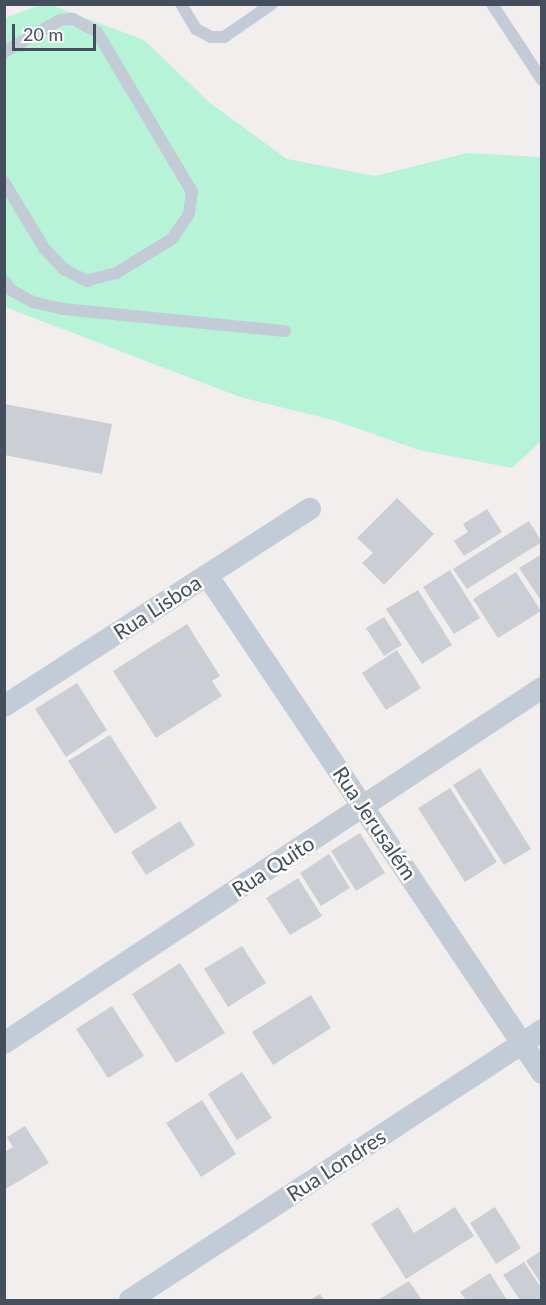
<!DOCTYPE html>
<html>
<head>
<meta charset="utf-8">
<style>
	body { margin:0 }
	#map { position:relative; width:546px; height:1305px; overflow:hidden; background:#f1eeed; font-family:Lato,sans-serif }
	div>[style] { position:absolute }
	.green>* { inset:0; background:#b7f3d7 }
	.building>* { inset:0; background:#ccced6 }
	.service>* { height:12px; margin:-6px; padding:0 6px; transform-origin:6px; border-radius:6px; background:#c3cbd7 }
	.minor>* { height:22px; margin:-11px; padding:0 11px; transform-origin:11px; border-radius:11px; background:#c3cbd7 }
	span { translate:-50% -50%; white-space:nowrap; text-align:center; line-height:1.15; -webkit-text-stroke:5px #fff; paint-order:stroke }
	.street-label { font-size:21px; color:#444e5d }
	.frame { position:absolute; inset:0; border:6px solid #444e5d; pointer-events:none }
	.scale { position:absolute; left:12px; top:24px; width:84px; height:27px; box-sizing:border-box; border:3px solid #444e5d; border-top:0; padding-left:8px; font-size:18px; line-height:21px; white-space:nowrap; color:#444e5d; -webkit-text-stroke:4px #fff; paint-order:stroke }
</style>
</head>
<body>
<div id="map">
	<div class="green">
		<div style="clip-path:polygon(40px 5px,51px 5px,144px 40px,210px 103px,287px 159px,375px 176px,467px 153px,541px 157px,541px 441px,512px 468px,419px 450px,333px 420px,240px 397px,5px 307px,5px 18px)"></div>
	</div>
	<div class="building">
		<div style="clip-path:polygon(4px 404px,112px 424px,102px 474px,4px 455px)"></div>
		<div style="clip-path:polygon(397px 498px,434px 534px,384px 585px,362px 563px,373px 553px,357px 538px)"></div>
		<div style="clip-path:polygon(487px 509px,502px 532px,464px 556px,454px 541px,468px 532px,463px 524px)"></div>
		<div style="clip-path:polygon(529px 521px,542px 542px,467px 589px,453px 569px)"></div>
		<div style="clip-path:polygon(542px 554px,542px 602px,519px 568px)"></div>
		<div style="clip-path:polygon(450px 570px,480px 618px,454px 634px,423px 587px)"></div>
		<div style="clip-path:polygon(516px 572px,541px 611px,498px 638px,473px 599px)"></div>
		<div style="clip-path:polygon(418px 590px,452px 645px,422px 664px,386px 609px)"></div>
		<div style="clip-path:polygon(384px 617px,402px 645px,384px 656px,366px 628px)"></div>
		<div style="clip-path:polygon(187px 624px,220px 676px,212px 681px,222px 696px,156px 738px,113px 671px)"></div>
		<div style="clip-path:polygon(397px 650px,421px 688px,386px 710px,362px 673px)"></div>
		<div style="clip-path:polygon(77px 683px,107px 730px,66px 757px,35px 709px)"></div>
		<div style="clip-path:polygon(110px 735px,157px 808px,115px 834px,68px 761px)"></div>
		<div style="clip-path:polygon(480px 768px,531px 849px,504px 865px,453px 785px)"></div>
		<div style="clip-path:polygon(450px 788px,497px 862px,465px 882px,418px 808px)"></div>
		<div style="clip-path:polygon(180px 821px,195px 845px,146px 875px,131px 852px)"></div>
		<div style="clip-path:polygon(360px 833px,385px 873px,356px 891px,331px 851px)"></div>
		<div style="clip-path:polygon(329px 854px,350px 888px,321px 906px,300px 873px)"></div>
		<div style="clip-path:polygon(298px 878px,322px 916px,290px 935px,266px 898px)"></div>
		<div style="clip-path:polygon(242px 946px,266px 983px,228px 1007px,204px 969px)"></div>
		<div style="clip-path:polygon(180px 963px,225px 1033px,176px 1063px,132px 994px)"></div>
		<div style="clip-path:polygon(311px 995px,331px 1028px,273px 1065px,252px 1032px)"></div>
		<div style="clip-path:polygon(112px 1006px,144px 1056px,108px 1078px,76px 1029px)"></div>
		<div style="clip-path:polygon(242px 1072px,272px 1118px,237px 1140px,208px 1094px)"></div>
		<div style="clip-path:polygon(202px 1100px,236px 1154px,201px 1177px,166px 1123px)"></div>
		<div style="clip-path:polygon(25px 1126px,49px 1163px,4px 1190px,4px 1152px,13px 1147px,7px 1137px)"></div>
		<div style="clip-path:polygon(398px 1207px,414px 1233px,455px 1207px,474px 1236px,406px 1279px,371px 1224px)"></div>
		<div style="clip-path:polygon(495px 1207px,521px 1248px,496px 1264px,470px 1223px)"></div>
		<div style="clip-path:polygon(542px 1250px,542px 1285px,526px 1261px)"></div>
		<div style="clip-path:polygon(524px 1262px,542px 1289px,542px 1300px,520px 1300px,503px 1275px)"></div>
		<div style="clip-path:polygon(490px 1273px,507px 1300px,466px 1300px,460px 1292px)"></div>
		<div style="clip-path:polygon(409px 1281px,422px 1300px,378px 1300px)"></div>
		<div style="clip-path:polygon(320px 1294px,324px 1300px,310px 1300px)"></div>
	</div>
	<div class="service">
		<div style="left:181px;top:4px;width:29px;rotate:59deg"></div>
		<div style="left:196px;top:29px;width:17px;rotate:28deg"></div>
		<div style="left:211px;top:37px;width:13px"></div>
		<div style="left:224px;top:37px;width:58px;rotate:-34.5deg"></div>
		<div style="left:492px;top:4px;width:91px;rotate:56.7deg"></div>
		<div style="left:4px;top:52px;width:64px;rotate:-29.7deg"></div>
		<div style="left:60px;top:20px;width:13px;rotate:-4deg"></div>
		<div style="left:73px;top:19px;width:27px;rotate:28deg"></div>
		<div style="left:97px;top:32px;width:186px;rotate:59.3deg"></div>
		<div style="left:192px;top:192px;width:22px;rotate:98deg"></div>
		<div style="left:189px;top:214px;width:30px;rotate:124deg"></div>
		<div style="left:172px;top:239px;width:66px;rotate:148.7deg"></div>
		<div style="left:116px;top:273px;width:30px;rotate:165deg"></div>
		<div style="left:87px;top:281px;width:25px;rotate:-153deg"></div>
		<div style="left:65px;top:270px;width:30px;rotate:-134deg"></div>
		<div style="left:44px;top:248px;width:77px;rotate:-121.2deg"></div>
		<div style="left:4px;top:281px;width:11px;rotate:52deg"></div>
		<div style="left:11px;top:290px;width:25px;rotate:29deg"></div>
		<div style="left:33px;top:302px;width:31px;rotate:13deg"></div>
		<div style="left:63px;top:309px;width:223px;rotate:5.7deg"></div>
	</div>
	<div class="minor">
		<div style="left:207px;top:575px;width:600px;rotate:56.07deg"></div>
		<div style="left:4px;top:706px;width:364px;rotate:-32.8deg"></div>
		<div style="left:4px;top:1043px;width:645px;rotate:-33.42deg"></div>
		<div style="left:130px;top:1300px;width:493px;rotate:-33.2deg"></div>
	</div>
	<div class="street-label">
		<span style="left:157px;top:607px;rotate:-33deg">Rua Lisboa</span>
		<span style="left:375px;top:823px;rotate:56deg">Rua Jerusalém</span>
		<span style="left:273px;top:866px;rotate:-33deg">Rua Quito</span>
		<span style="left:336px;top:1165px;rotate:-33deg">Rua Londres</span>
	</div>
	<div class="frame"></div>
	<div class="scale">20 m</div>
</div>
</body>
</html>
